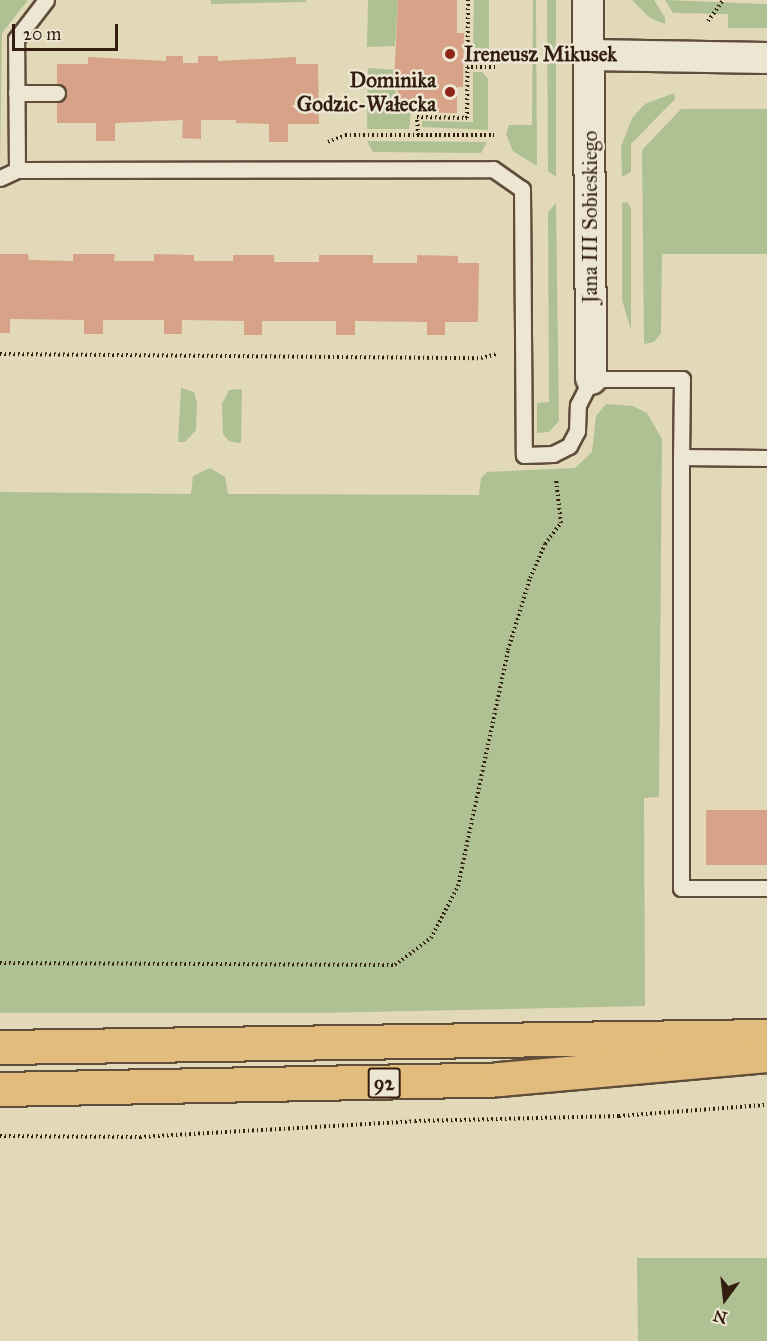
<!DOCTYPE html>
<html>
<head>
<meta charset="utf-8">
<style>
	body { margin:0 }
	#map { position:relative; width:767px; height:1341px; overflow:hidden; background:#e2d9b9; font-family:"IM FELL Great Primer",serif }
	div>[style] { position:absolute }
	.green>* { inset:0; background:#afc092 }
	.building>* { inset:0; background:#d7a288 }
	.path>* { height:4px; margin-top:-2px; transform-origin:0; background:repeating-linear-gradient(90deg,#341e0f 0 1.5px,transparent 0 4.5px) }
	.roads { filter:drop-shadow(2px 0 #604d3a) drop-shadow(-2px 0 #604d3a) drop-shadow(0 2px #604d3a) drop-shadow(0 -2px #604d3a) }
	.service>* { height:15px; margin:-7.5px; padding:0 7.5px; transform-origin:7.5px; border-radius:7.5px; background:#ece6d2 }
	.minor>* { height:30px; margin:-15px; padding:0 15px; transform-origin:15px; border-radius:15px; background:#ece6d2 }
	.primary>* { height:33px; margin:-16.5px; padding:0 16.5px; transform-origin:16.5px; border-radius:16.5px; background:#e1bc7c }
	.dots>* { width:16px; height:16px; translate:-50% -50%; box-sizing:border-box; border:3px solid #ece6d2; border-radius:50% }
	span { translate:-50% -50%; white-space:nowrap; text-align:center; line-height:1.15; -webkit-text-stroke:5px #ece6d2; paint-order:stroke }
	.shield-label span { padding:2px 4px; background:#ece6d2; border:2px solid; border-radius:4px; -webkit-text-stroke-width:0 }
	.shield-label { font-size:20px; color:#341e0f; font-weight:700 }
	.poi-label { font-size:21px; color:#341e0f; font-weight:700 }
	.left { translate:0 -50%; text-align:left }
	.right { translate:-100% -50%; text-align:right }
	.street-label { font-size:21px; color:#341e0f }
	.north { position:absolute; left:695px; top:1269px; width:60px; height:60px; -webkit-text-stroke:4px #ece6d2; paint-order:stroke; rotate:195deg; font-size:16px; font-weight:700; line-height:24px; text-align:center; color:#341e0f }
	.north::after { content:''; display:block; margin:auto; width:21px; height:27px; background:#341e0f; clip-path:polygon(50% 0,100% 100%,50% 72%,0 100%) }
	.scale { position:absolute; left:12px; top:24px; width:106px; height:27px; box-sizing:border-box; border:3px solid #341e0f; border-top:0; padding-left:8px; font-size:18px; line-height:21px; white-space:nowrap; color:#341e0f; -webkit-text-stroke:4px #ece6d2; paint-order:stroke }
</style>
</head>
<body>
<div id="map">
	<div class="green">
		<div style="clip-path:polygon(0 0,28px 0,2px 33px,0 164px)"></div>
		<div style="clip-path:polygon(211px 0,306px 0,306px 2px,211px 4px)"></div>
		<div style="clip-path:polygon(368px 0,398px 0,395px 46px,367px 47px)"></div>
		<div style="clip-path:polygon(474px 0,489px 0,489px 55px,482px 62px,473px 62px)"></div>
		<div style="clip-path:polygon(533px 0,536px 0,537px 166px,513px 151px,506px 134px,509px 125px,532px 125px)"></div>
		<div style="clip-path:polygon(547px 0,556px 0,556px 177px,548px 171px)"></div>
		<div style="clip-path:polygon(632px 0,654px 0,665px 18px,665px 24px,650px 18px)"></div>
		<div style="clip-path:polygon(665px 0,767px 4px,767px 28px,728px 28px,728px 14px,673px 13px)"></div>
		<div style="clip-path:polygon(368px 68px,394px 70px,397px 112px,411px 112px,409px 129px,367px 129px)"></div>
		<div style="clip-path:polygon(473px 72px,482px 72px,488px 79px,488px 130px,422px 127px,422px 121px,473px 122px)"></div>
		<div style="clip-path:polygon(674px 93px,675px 99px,631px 144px,631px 172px,622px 177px,621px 147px,632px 118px,645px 104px)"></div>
		<div style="clip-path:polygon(681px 109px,767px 109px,767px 254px,662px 254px,661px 333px,654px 342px,644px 344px,642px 150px)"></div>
		<div style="clip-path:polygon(367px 141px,487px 142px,481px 153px,373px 152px)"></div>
		<div style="clip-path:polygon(627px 202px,631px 208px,631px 330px,622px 300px,622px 203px)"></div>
		<div style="clip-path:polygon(556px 203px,559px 421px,549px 432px,537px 433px,537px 403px,549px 402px,548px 212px)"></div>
		<div style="clip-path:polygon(181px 388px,194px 392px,197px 403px,196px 430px,185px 442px,178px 442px)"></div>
		<div style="clip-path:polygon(242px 389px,241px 442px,238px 443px,229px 441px,223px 434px,222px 404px,229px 390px)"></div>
		<div style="clip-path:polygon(606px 404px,633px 406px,647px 413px,662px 439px,659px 797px,644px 798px,645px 1006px,317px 1013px,0 1013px,0 492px,191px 494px,193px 476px,210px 468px,225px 477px,228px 494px,479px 495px,481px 478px,487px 472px,575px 468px,592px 452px,596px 416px)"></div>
		<div style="clip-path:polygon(637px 1258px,767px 1258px,767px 1341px,638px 1341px)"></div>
	</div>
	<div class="building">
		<div style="clip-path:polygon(398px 0,457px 0,457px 33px,464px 33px,463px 87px,457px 87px,457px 113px,397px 112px,398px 83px,394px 84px)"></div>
		<div style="clip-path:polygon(166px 56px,183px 56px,183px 63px,198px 63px,198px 56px,218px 56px,218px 61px,296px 57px,296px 64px,318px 64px,319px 124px,288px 124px,288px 142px,269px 142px,269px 124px,236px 123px,236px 120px,201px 120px,201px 139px,182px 138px,183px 120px,115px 123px,115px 141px,96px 141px,96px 123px,57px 123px,57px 64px,88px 64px,88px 57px,166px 61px)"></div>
		<div style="clip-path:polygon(0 254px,28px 254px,29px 260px,73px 261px,73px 254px,115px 254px,114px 261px,154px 261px,154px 254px,194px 255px,194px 261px,233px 261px,233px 255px,274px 255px,274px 262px,319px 262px,319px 255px,373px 255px,373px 263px,417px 263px,417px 255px,458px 256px,458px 263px,479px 263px,478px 322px,445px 322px,445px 335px,427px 335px,427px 322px,355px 321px,355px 335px,336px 335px,336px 321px,262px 321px,262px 335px,244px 335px,244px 321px,182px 320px,182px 334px,164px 334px,164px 320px,103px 320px,103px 334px,84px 334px,84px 320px,10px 319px,10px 333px,0 333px)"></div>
		<div style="clip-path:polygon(706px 810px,767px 810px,767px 865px,706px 865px)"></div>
	</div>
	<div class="path">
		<div style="left:708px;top:21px;width:26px;rotate:-54deg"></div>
		<div style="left:467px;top:67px;width:28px"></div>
		<div style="left:418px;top:135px;width:18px;rotate:-93deg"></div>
		<div style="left:417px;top:117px;width:50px;rotate:1.1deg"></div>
		<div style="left:467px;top:118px;width:118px;rotate:-89.5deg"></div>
		<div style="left:328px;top:142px;width:18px;rotate:-22deg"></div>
		<div style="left:345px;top:135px;width:149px"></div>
		<div style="left:0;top:354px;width:481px;rotate:0.5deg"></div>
		<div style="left:481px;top:358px;width:16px;rotate:-14deg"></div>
		<div style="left:0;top:963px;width:395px;rotate:0.3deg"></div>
		<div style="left:395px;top:965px;width:45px;rotate:-36.9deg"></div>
		<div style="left:431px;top:938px;width:59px;rotate:-62.6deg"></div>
		<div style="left:458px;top:886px;width:241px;rotate:-78deg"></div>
		<div style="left:508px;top:650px;width:75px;rotate:-73deg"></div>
		<div style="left:530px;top:578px;width:37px;rotate:-66deg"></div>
		<div style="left:545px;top:544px;width:26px;rotate:-53deg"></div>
		<div style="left:561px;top:523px;width:44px;rotate:-96.5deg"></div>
		<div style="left:0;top:1136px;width:140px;rotate:0.4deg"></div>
		<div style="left:140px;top:1137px;width:275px;rotate:-3.3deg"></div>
		<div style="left:415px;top:1121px;width:204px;rotate:-1.4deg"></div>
		<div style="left:619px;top:1116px;width:148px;rotate:-4.3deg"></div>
	</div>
	<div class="roads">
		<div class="service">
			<div style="left:16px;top:93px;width:41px"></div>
			<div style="left:17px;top:170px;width:476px;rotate:-0.1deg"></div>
			<div style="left:493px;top:169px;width:35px;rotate:35deg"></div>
			<div style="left:522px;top:189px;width:266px;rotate:89.6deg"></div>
			<div style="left:524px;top:455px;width:29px;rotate:-2deg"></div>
			<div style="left:553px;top:454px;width:18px;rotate:-27deg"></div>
			<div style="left:569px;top:446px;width:17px;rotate:-62deg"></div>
			<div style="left:577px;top:431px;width:26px;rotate:-88deg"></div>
			<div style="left:578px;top:405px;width:29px;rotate:-63deg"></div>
			<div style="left:591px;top:379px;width:91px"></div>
			<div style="left:682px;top:379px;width:78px;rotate:90.7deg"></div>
			<div style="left:681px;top:457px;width:86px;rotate:0.7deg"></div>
			<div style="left:0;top:178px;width:19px;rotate:-25deg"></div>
			<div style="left:17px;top:170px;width:131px;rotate:-90.4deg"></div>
			<div style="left:16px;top:39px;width:49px;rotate:-52.4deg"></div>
			<div style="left:681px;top:457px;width:431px;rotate:90deg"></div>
			<div style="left:681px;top:888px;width:86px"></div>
		</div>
		<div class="minor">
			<div style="left:588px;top:0;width:379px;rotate:89.5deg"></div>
			<div style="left:589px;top:55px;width:178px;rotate:1deg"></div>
		</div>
		<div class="primary">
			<div style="left:0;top:1047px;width:767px;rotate:-0.82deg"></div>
			<div style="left:0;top:1089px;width:499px;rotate:-1.1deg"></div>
			<div style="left:499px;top:1079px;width:269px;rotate:-5.1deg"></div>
		</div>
	</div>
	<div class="dots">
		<div style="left:450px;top:54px;background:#8f2418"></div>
		<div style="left:450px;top:92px;background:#8f2418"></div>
	</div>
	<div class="shield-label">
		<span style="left:384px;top:1083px">92</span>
	</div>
	<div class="poi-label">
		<span class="left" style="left:464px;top:54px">Ireneusz Mikusek</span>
		<span class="right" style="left:436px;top:92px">Dominika<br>Godzic-Wałecka</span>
	</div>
	<div class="street-label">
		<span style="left:590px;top:217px;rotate:-90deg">Jana III Sobieskiego</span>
	</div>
	<div class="north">N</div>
	<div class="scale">20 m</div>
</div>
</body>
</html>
